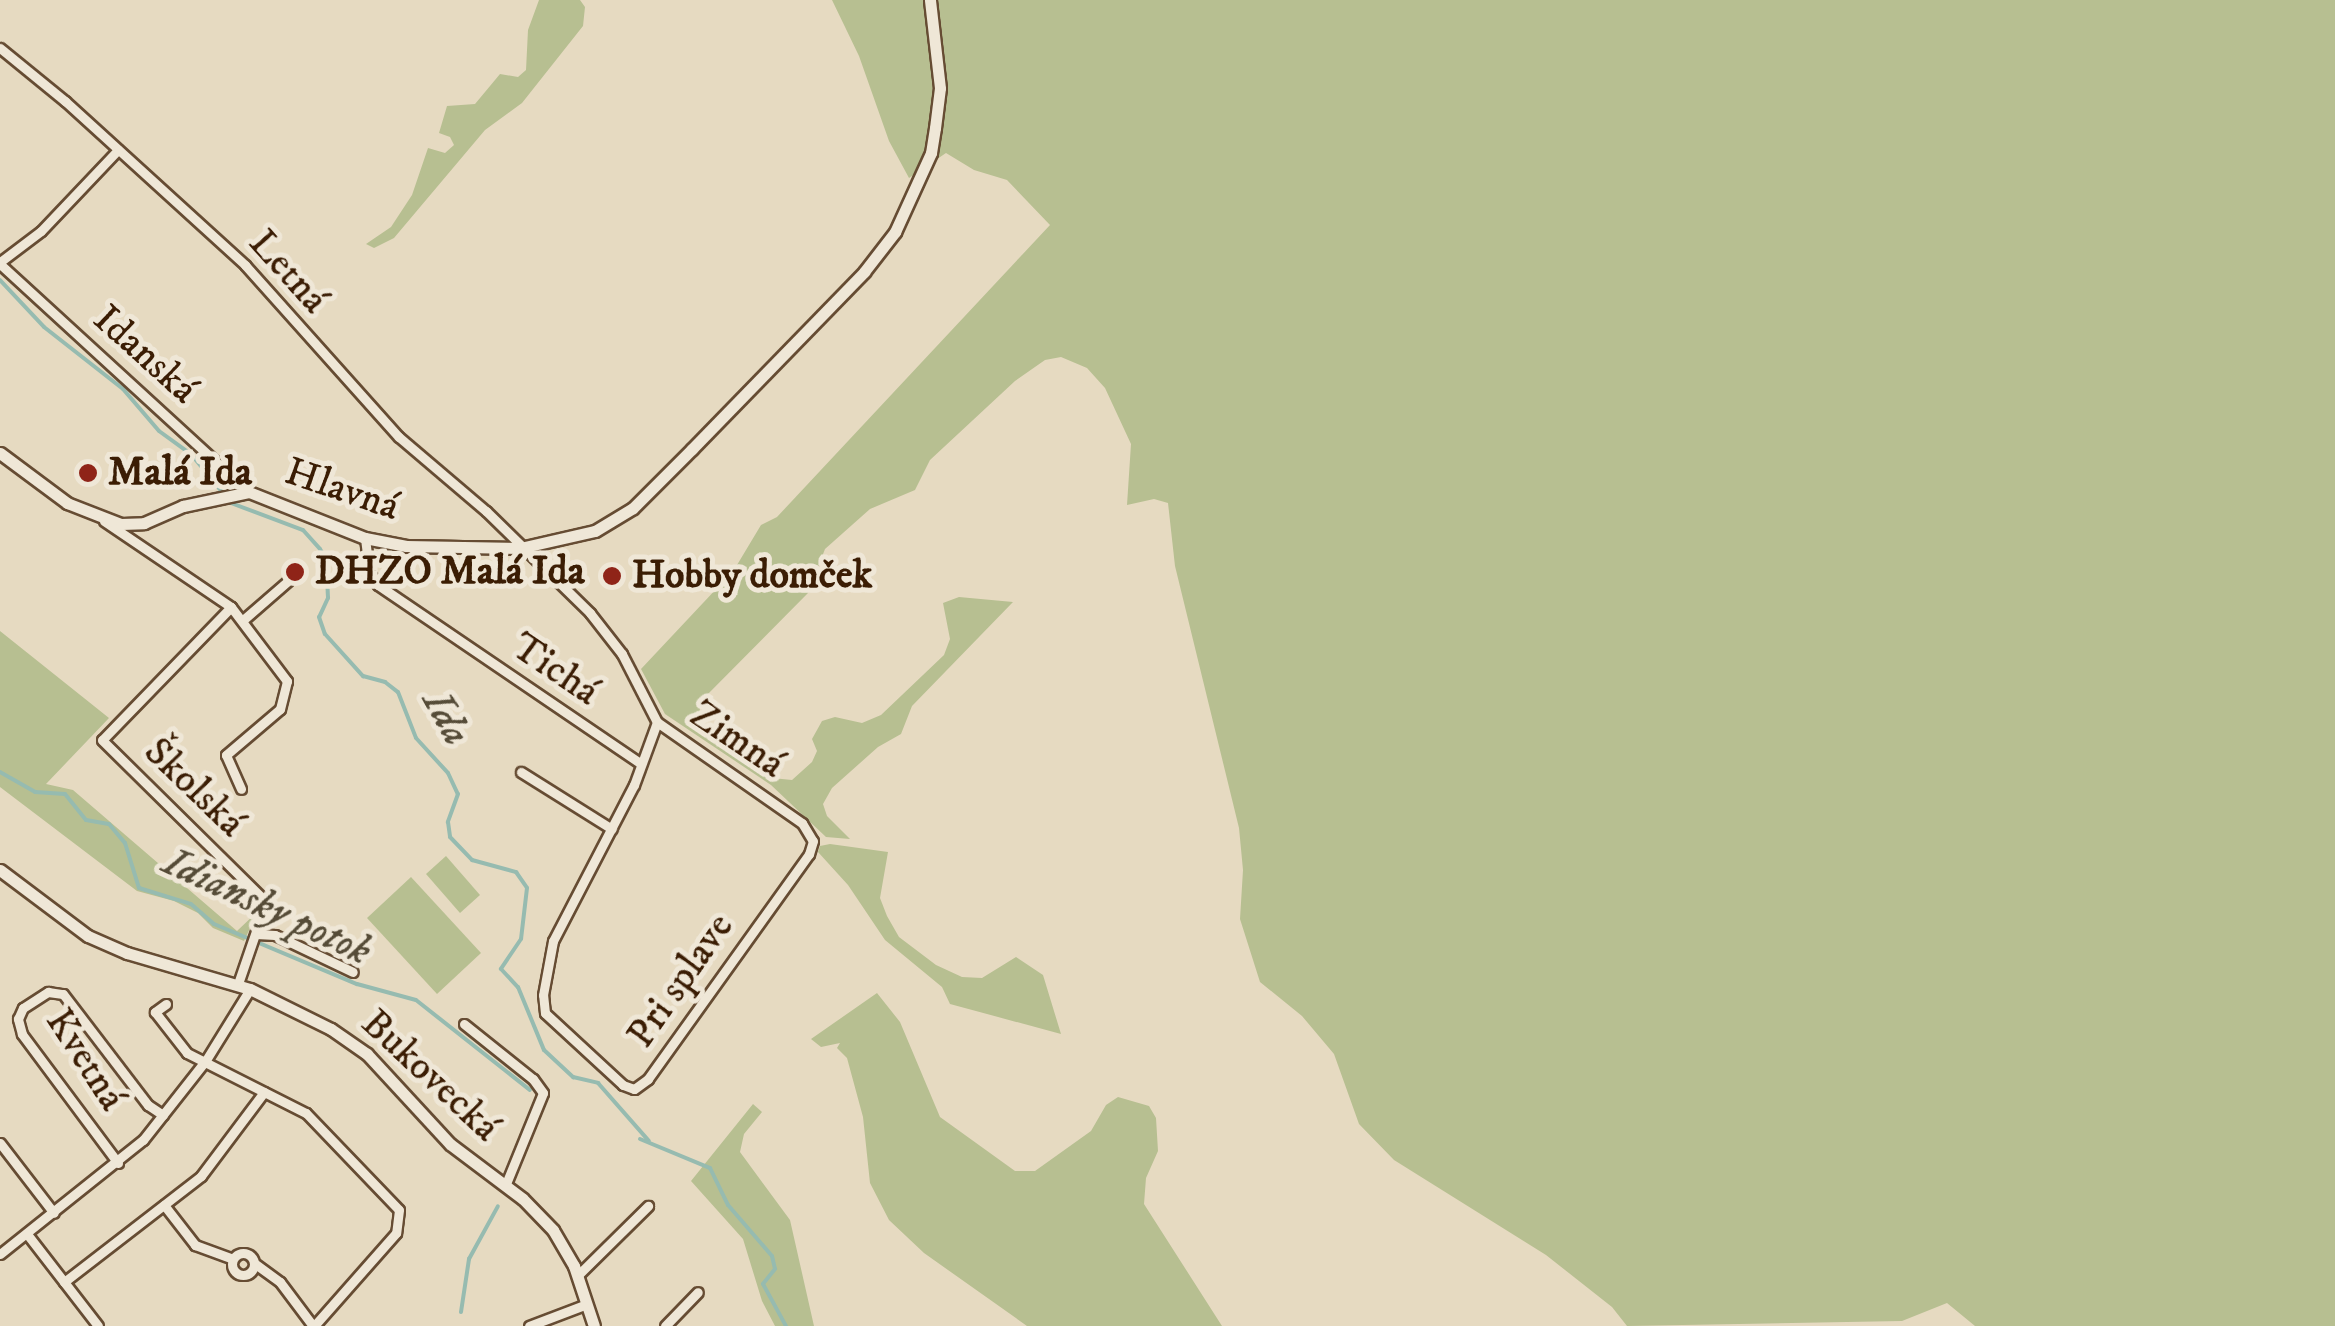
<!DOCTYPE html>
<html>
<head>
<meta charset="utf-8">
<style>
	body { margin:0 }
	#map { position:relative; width:2335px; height:1326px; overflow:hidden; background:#e6dac1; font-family:"IM FELL DW Pica",serif }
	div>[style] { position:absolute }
	.green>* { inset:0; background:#b7bf91 }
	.stream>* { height:4px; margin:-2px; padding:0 2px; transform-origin:2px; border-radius:2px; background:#96bbb0 }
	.roads { filter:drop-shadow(2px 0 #664c33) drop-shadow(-2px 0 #664c33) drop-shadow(0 2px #664c33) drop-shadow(0 -2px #664c33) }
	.street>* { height:9px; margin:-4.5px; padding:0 4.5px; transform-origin:4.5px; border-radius:4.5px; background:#efe7d7 }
	.street>.ring { margin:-4.5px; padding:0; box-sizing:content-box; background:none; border:9px solid #efe7d7; border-radius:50% }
	.secondary>* { height:11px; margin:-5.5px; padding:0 5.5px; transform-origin:5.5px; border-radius:5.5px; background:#efe7d7 }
	.dots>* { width:28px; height:28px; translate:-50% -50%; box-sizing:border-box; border:5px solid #efe7d7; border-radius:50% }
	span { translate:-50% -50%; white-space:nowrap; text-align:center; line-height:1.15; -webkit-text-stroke:10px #efe7d7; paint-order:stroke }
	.street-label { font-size:40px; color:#3b1d04 }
	.poi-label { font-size:40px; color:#3b1d04; font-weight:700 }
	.left { translate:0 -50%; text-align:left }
	.water-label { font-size:42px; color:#564c38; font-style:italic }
</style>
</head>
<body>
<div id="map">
	<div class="green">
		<div style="clip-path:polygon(539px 0,580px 0,585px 7px,583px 26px,522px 103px,485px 130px,394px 238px,374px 248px,366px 244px,391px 227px,412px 195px,428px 148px,445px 153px,454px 145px,450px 137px,439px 133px,447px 106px,475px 104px,500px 74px,518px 77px,526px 70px,528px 30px)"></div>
		<div style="clip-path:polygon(832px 0,2335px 0,2335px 1326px,1975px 1326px,1947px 1303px,1902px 1321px,1627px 1326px,1612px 1307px,1546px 1255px,1394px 1160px,1359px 1124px,1334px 1054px,1302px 1016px,1260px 982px,1240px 919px,1243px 870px,1239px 828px,1175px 566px,1168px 503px,1154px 499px,1127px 505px,1131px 444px,1105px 388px,1087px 368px,1061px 357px,1045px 360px,1015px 381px,930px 460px,915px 490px,870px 509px,825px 549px,808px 593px,701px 701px,699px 715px,709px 732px,772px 778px,792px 780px,812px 762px,817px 751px,812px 739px,822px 721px,835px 717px,862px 723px,881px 715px,944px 655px,950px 639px,943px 603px,959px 597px,1013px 602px,912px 706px,901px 734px,878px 747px,832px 788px,823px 804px,827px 816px,850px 839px,826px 837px,771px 785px,665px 714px,641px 669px,734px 570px,761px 525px,777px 517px,1050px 225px,1007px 180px,974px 170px,946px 153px,909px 178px,889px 141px,859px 56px)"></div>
		<div style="clip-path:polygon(0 631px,109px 718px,46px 784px,73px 790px,237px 931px,258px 911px,244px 941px,213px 928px,198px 913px,174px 901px,137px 891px,0 787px)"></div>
		<div style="clip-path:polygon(830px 844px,888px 852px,880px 898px,887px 916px,899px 937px,936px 965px,962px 977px,982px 978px,1016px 957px,1043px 975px,1061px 1034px,950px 1004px,942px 987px,885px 940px,848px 885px,818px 852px,820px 846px)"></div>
		<div style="clip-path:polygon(446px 856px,480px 895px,460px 913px,426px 874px)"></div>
		<div style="clip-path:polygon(411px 877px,481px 953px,437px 994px,367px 918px)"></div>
		<div style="clip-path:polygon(877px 993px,900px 1022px,940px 1117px,1015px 1171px,1035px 1171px,1091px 1131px,1106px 1105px,1118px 1097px,1149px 1106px,1156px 1118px,1158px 1151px,1146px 1178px,1144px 1204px,1222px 1326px,1027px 1326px,924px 1253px,889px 1220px,870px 1183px,863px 1117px,847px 1058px,837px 1048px,840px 1043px,821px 1047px,811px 1039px)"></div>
		<div style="clip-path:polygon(753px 1104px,762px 1112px,744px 1134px,740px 1152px,790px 1220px,814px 1326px,775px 1326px,762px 1301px,743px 1239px,691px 1181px)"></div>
	</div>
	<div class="stream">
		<div style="left:0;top:280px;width:64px;rotate:46.9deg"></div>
		<div style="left:44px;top:327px;width:100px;rotate:38.1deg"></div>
		<div style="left:123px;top:389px;width:55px;rotate:49.4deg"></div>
		<div style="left:159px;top:431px;width:39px;rotate:36deg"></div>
		<div style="left:191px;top:454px;width:63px;rotate:50.8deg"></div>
		<div style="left:231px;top:503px;width:77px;rotate:20.6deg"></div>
		<div style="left:303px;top:530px;width:25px;rotate:48deg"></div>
		<div style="left:320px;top:549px;width:12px;rotate:59deg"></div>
		<div style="left:326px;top:559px;width:39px;rotate:87deg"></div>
		<div style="left:328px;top:598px;width:21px;rotate:115deg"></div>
		<div style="left:319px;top:617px;width:18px;rotate:71deg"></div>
		<div style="left:325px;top:634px;width:57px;rotate:47.9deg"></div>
		<div style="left:363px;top:676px;width:23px;rotate:15deg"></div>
		<div style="left:385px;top:682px;width:16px;rotate:38deg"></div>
		<div style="left:398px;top:692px;width:49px;rotate:68.6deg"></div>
		<div style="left:416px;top:738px;width:47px;rotate:47.6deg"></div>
		<div style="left:448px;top:773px;width:23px;rotate:65deg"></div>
		<div style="left:458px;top:794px;width:30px;rotate:110deg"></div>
		<div style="left:448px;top:822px;width:15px;rotate:82deg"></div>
		<div style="left:450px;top:837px;width:32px;rotate:46deg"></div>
		<div style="left:472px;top:860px;width:46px;rotate:15.3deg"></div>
		<div style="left:516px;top:872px;width:19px;rotate:55deg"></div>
		<div style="left:527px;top:888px;width:51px;rotate:96.7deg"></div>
		<div style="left:521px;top:939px;width:36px;rotate:124deg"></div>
		<div style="left:501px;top:969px;width:25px;rotate:47deg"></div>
		<div style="left:518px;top:987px;width:68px;rotate:67.6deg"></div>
		<div style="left:544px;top:1050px;width:40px;rotate:43deg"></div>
		<div style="left:573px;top:1077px;width:26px;rotate:13deg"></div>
		<div style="left:598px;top:1083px;width:77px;rotate:48.7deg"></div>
		<div style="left:0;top:772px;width:40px;rotate:29.7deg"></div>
		<div style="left:35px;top:792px;width:30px;rotate:4deg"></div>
		<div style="left:65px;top:794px;width:33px;rotate:51deg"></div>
		<div style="left:86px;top:820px;width:23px;rotate:10deg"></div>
		<div style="left:109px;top:824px;width:25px;rotate:50deg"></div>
		<div style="left:125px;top:843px;width:47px;rotate:72.7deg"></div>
		<div style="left:139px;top:888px;width:54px;rotate:17.1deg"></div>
		<div style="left:191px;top:904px;width:30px;rotate:41deg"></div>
		<div style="left:214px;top:924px;width:155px;rotate:22.8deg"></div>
		<div style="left:357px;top:984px;width:61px;rotate:15.2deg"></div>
		<div style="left:416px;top:1000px;width:145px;rotate:38.3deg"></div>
		<div style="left:640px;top:1139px;width:76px;rotate:22.5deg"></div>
		<div style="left:710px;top:1168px;width:41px;rotate:64.1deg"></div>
		<div style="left:728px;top:1205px;width:67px;rotate:49.2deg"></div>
		<div style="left:772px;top:1256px;width:13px;rotate:77deg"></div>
		<div style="left:775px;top:1269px;width:19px;rotate:129deg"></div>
		<div style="left:763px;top:1284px;width:48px;rotate:61.3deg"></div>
		<div style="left:461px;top:1312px;width:54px;rotate:-81.4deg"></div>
		<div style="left:469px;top:1259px;width:60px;rotate:-61.3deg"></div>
	</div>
	<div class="roads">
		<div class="street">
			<div style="left:0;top:48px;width:84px;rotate:39.2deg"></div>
			<div style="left:65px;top:101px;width:244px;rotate:42.3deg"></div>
			<div style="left:245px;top:265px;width:231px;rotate:48.2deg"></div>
			<div style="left:399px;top:437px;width:114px;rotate:40.4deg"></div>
			<div style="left:486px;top:511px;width:146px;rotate:44.4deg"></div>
			<div style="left:590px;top:613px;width:52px;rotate:52deg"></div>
			<div style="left:622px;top:654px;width:76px;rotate:62.8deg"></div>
			<div style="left:657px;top:722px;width:177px;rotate:34.9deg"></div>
			<div style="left:802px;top:823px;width:21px;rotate:59deg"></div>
			<div style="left:813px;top:841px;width:14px;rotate:107deg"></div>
			<div style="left:809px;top:854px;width:277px;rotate:125.6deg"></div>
			<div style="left:648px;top:1079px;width:17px;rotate:144deg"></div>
			<div style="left:634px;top:1089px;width:12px;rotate:-160deg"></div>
			<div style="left:623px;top:1085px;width:106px;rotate:-137.3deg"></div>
			<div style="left:545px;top:1013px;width:18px;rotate:-96deg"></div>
			<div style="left:543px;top:995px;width:55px;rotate:-79.5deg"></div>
			<div style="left:553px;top:941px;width:176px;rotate:-62.6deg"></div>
			<div style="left:634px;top:785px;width:67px;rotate:-69.9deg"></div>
			<div style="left:0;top:262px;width:51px;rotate:-37.1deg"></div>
			<div style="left:41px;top:231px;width:112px;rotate:-46.5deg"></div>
			<div style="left:0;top:264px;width:338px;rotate:42.5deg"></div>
			<div style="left:104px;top:521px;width:153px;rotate:34.1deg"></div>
			<div style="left:231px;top:607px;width:93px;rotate:52.9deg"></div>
			<div style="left:287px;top:681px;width:29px;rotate:104deg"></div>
			<div style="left:280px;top:709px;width:71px;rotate:139.6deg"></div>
			<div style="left:226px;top:755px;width:37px;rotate:66deg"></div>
			<div style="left:365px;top:538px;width:35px;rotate:83deg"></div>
			<div style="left:369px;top:573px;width:15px;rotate:53deg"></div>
			<div style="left:378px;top:585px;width:318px;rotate:34.2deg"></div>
			<div style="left:231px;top:607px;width:185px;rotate:134.1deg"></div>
			<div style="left:102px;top:740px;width:231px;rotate:44.6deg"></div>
			<div style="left:266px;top:902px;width:87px;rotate:108.9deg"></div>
			<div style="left:243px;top:620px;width:60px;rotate:-40.9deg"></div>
			<div style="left:521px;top:772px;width:107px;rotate:32.1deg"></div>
			<div style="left:256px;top:934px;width:19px;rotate:3deg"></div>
			<div style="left:275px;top:935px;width:86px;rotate:25.4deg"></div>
			<div style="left:166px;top:1004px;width:14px;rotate:144deg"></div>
			<div style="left:155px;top:1012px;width:52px;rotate:52deg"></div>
			<div style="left:187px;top:1053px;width:133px;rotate:26.8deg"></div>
			<div style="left:306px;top:1113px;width:134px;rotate:46.2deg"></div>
			<div style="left:399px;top:1210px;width:23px;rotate:97deg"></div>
			<div style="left:396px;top:1233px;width:124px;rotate:131.4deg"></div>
			<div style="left:464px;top:1024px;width:88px;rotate:38.6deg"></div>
			<div style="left:533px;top:1079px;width:17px;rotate:54deg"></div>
			<div style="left:543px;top:1093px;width:100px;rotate:112.2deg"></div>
			<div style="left:0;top:1143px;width:88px;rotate:52.4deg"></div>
			<div style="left:118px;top:1163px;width:161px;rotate:-126.7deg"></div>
			<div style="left:22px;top:1034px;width:16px;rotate:-105deg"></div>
			<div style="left:18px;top:1019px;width:12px;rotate:-66deg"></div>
			<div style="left:23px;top:1008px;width:30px;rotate:-33deg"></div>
			<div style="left:48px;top:992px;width:15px;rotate:8deg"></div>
			<div style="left:63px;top:994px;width:140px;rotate:52.6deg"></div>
			<div style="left:148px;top:1105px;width:18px;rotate:34deg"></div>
			<div style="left:164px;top:1205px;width:51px;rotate:52.2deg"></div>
			<div style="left:195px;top:1245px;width:40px;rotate:20.2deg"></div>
			<div style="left:27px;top:1234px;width:116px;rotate:52.3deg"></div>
			<div class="ring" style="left:232px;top:1253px;width:13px;height:13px"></div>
			<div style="left:0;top:1254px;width:183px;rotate:-38.6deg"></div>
			<div style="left:143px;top:1140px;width:102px;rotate:-51.8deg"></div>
			<div style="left:206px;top:1060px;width:84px;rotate:-58.2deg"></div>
			<div style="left:254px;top:1263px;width:32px;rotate:36deg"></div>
			<div style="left:280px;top:1282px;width:55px;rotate:53.1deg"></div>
			<div style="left:577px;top:1276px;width:100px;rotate:-44.6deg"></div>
			<div style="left:64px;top:1282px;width:173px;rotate:-37.7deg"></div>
			<div style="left:201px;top:1176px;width:105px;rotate:-53.1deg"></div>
			<div style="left:529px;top:1326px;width:62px;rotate:-20.8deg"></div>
			<div style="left:665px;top:1326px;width:47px;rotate:-45.9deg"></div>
		</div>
		<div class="secondary">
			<div style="left:0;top:453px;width:84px;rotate:36.7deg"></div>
			<div style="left:67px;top:503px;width:58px;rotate:21.3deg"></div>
			<div style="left:121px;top:524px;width:23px;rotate:-2deg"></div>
			<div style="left:144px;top:523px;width:43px;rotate:-23.6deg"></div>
			<div style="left:183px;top:506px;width:67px;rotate:-12deg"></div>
			<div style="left:249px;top:492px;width:125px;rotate:21.6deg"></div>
			<div style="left:365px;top:538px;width:42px;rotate:11deg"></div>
			<div style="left:406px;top:546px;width:114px;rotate:1deg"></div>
			<div style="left:520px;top:548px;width:77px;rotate:-12.8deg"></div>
			<div style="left:595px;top:531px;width:44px;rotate:-31.2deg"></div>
			<div style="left:633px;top:508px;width:83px;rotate:-45deg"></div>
			<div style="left:692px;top:449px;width:247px;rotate:-45.8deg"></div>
			<div style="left:864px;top:272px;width:51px;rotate:-52.2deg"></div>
			<div style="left:895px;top:232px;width:87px;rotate:-65.5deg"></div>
			<div style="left:931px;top:153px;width:25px;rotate:-81deg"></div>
			<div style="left:935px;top:128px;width:40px;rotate:-82.9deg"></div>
			<div style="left:940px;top:88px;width:89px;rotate:-96.5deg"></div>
			<div style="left:0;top:870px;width:110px;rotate:36.9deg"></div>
			<div style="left:88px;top:936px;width:43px;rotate:23.6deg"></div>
			<div style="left:127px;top:953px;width:128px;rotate:16.3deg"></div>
			<div style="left:250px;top:989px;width:90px;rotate:26.3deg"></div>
			<div style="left:331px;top:1029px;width:44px;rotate:34.8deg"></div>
			<div style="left:367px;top:1054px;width:122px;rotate:47.3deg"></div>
			<div style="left:450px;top:1144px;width:91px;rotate:37deg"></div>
			<div style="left:523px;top:1199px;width:43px;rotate:45.9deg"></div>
			<div style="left:553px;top:1230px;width:42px;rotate:59.7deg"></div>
			<div style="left:574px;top:1266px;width:63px;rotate:71.6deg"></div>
		</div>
	</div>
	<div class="dots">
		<div style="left:88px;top:473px;background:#8f2418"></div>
		<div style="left:295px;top:572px;background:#8f2418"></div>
		<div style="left:612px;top:576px;background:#8f2418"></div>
	</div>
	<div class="street-label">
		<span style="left:288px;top:272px;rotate:48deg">Letná</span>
		<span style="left:145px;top:355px;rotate:42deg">Idanská</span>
		<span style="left:342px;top:490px;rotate:19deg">Hlavná</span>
		<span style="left:555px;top:670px;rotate:34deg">Tichá</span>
		<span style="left:737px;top:740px;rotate:34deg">Zimná</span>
		<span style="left:194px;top:788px;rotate:44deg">Školská</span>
		<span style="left:681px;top:981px;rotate:-55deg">Pri splave</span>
		<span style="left:85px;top:1060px;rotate:57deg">Kvetná</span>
		<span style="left:430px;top:1076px;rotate:43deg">Bukovecká</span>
	</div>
	<div class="poi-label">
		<span class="left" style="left:108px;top:473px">Malá Ida</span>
		<span class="left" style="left:315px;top:572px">DHZO Malá Ida</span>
		<span class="left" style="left:632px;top:576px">Hobby domček</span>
	</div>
	<div class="water-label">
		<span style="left:446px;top:718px;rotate:61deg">Ida</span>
		<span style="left:267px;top:907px;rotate:25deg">Idiansky potok</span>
	</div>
</div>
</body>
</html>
